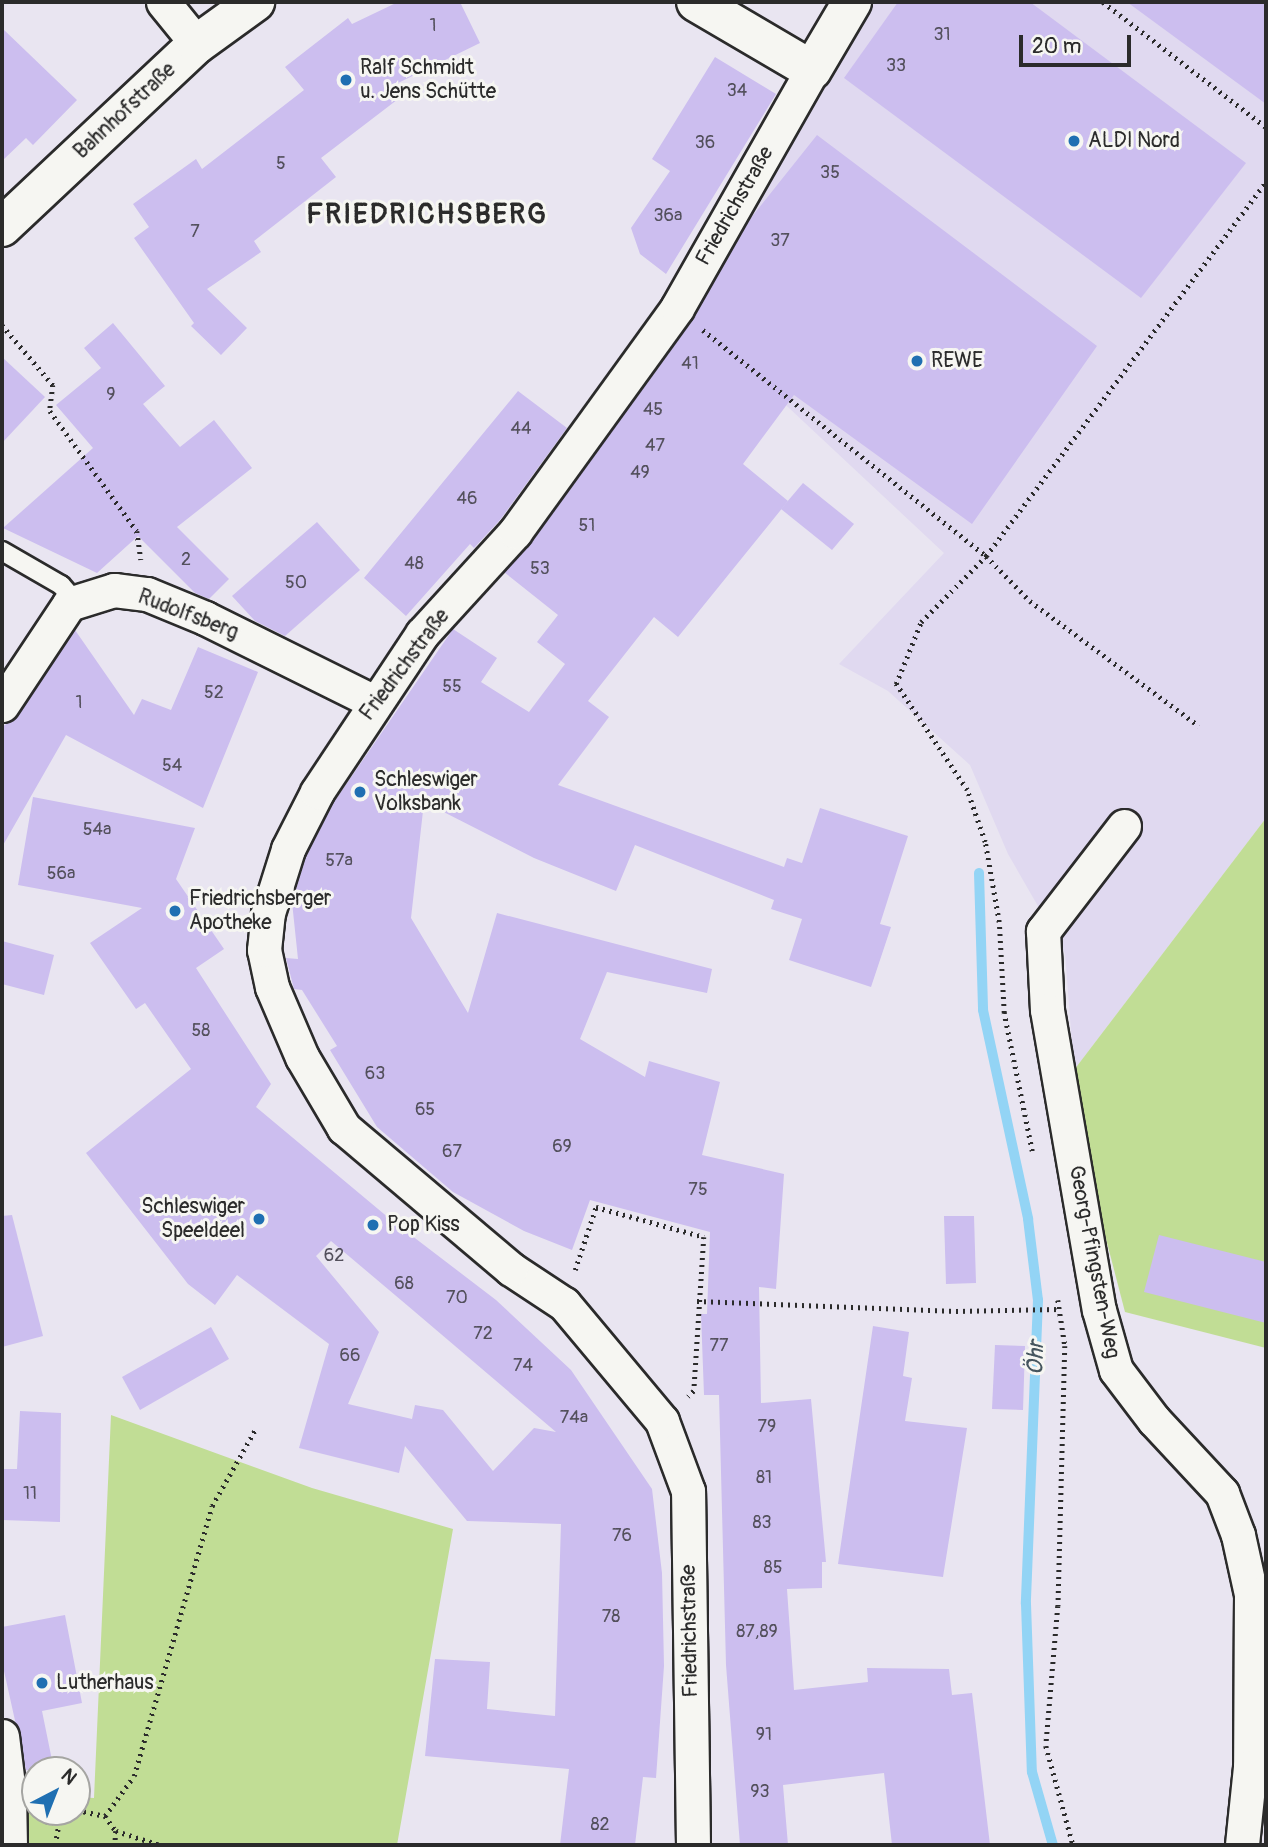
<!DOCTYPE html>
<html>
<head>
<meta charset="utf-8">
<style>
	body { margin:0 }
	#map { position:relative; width:1268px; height:1847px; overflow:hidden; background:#e9e5f1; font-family:Pangolin,sans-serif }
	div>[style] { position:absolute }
	.built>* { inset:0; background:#e0d9f0 }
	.green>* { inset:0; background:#c1dd95 }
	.stream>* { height:10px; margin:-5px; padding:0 5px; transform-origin:5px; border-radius:5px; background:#93d4f5 }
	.building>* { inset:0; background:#ccbeef }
	.path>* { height:4.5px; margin-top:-2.25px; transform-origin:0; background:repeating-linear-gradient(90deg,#2b2b2b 0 2px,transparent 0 7px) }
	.roads { filter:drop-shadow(2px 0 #2b2b2b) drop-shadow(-2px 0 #2b2b2b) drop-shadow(0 2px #2b2b2b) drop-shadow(0 -2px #2b2b2b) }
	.lane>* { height:18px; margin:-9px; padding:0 9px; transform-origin:9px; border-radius:9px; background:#f6f6f2 }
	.street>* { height:33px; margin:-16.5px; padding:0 16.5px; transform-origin:16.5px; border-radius:16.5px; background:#f6f6f2 }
	.secondary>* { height:38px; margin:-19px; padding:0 19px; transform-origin:19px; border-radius:19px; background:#f6f6f2 }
	.dots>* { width:19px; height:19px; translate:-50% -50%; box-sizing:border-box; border:4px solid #f6f6f2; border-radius:50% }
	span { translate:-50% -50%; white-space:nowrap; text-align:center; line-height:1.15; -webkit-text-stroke:6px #f6f6f2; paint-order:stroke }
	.number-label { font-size:18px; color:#53505c }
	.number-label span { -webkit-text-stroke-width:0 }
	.poi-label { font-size:21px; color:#2b2b2b }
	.left { translate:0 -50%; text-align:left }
	.right { translate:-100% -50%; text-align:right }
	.street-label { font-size:21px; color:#2b2b2b }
	.water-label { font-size:23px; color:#45555e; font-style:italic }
	.district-label { font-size:28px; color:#2b2b2b; font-weight:700; letter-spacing:2px }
	.frame { position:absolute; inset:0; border:4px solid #2b2b2b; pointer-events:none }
	.north { position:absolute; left:21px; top:1756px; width:70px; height:70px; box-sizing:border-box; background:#f6f6f2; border:2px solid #a5a5a2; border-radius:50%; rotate:42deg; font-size:19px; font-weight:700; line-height:28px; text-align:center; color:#2b2b2b }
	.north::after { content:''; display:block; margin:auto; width:24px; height:32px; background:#1f6fb2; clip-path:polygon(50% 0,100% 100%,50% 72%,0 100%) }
	.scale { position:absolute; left:1019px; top:35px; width:112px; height:32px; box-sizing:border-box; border:4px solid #2b2b2b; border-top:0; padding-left:9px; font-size:21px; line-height:24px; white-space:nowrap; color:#2b2b2b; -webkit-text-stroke:5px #f6f6f2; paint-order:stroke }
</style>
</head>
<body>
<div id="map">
	<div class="built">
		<div style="clip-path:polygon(872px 2px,1266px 2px,1266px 818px,1074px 1070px,1065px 953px,1008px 854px,970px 765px,888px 691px,839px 664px,944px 553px,759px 380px,677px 317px)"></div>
	</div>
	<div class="green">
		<div style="clip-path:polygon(1266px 818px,1266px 1348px,1125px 1312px,1105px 1235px,1074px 1070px)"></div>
		<div style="clip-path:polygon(111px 1415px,312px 1488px,453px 1529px,397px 1845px,21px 1845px,21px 1794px,35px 1795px,35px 1812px,77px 1812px,77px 1797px,94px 1798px)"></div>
	</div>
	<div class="stream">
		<div style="left:979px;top:873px;width:137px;rotate:88.3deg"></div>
		<div style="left:983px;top:1010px;width:214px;rotate:77.8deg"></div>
		<div style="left:1028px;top:1219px;width:82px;rotate:83deg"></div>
		<div style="left:1038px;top:1300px;width:304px;rotate:92.3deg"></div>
		<div style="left:1026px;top:1604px;width:168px;rotate:88deg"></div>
		<div style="left:1032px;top:1772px;width:76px;rotate:74deg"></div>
	</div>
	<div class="building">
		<div style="clip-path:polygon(398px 2px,460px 2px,480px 43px,398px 83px,406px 93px,321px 158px,336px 177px,254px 241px,261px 252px,207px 289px,247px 328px,221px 355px,191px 326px,194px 323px,134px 238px,149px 227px,133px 204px,196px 159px,202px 169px,304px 90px,285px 67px,348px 18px,352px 24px)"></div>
		<div style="clip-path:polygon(898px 2px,1030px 2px,1246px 163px,1141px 298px,844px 78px)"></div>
		<div style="clip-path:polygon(1127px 2px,1266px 2px,1266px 104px)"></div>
		<div style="clip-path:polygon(2px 28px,77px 100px,33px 145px,26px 138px,2px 161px)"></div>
		<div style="clip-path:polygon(715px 57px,776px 94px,666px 274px,640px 254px,631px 228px,670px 171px,652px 159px)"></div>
		<div style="clip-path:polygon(817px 135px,1097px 346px,972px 524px,794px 395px,743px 464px,788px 501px,678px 637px,654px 617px,588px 701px,609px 717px,558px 785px,784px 867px,787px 858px,802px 863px,820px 808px,908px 836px,880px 924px,891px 927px,871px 987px,789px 960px,802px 919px,771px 909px,774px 900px,635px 845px,616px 891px,534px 858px,424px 802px,411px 918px,468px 1013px,497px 913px,712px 969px,707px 993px,607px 972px,580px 1039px,645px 1077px,649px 1061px,720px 1082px,702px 1155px,784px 1174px,776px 1289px,759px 1287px,761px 1403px,811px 1399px,826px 1562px,822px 1562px,822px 1588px,787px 1589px,794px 1690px,868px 1682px,867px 1668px,949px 1669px,952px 1695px,972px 1693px,990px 1845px,892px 1845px,884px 1773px,783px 1785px,788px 1845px,740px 1845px,726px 1665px,719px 1395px,704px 1395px,701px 1314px,707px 1314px,710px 1232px,590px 1200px,572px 1250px,524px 1231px,453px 1192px,377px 1127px,330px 1050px,337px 1046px,302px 990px,294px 989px,286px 958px,298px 959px,292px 902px,306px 856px,334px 802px,453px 629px,497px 658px,481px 682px,529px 712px,565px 664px,537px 642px,558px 615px,504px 572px,531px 543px,693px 319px,750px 219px)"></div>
		<div style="clip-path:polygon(113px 323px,165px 386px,143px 404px,180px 447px,214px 420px,252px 468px,177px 527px,229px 579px,209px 599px,195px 593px,138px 536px,97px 573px,3px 528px,93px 448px,56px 405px,101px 368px,84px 348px)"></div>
		<div style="clip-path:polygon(2px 357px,45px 397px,2px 443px)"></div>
		<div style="clip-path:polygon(518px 391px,567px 428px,500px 520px,474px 548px,470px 544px,406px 616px,364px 578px)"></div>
		<div style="clip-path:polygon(803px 483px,854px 524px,832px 550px,781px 509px)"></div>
		<div style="clip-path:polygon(317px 522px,360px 570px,285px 636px,255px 621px,232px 596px)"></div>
		<div style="clip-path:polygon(75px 630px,134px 715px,142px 699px,171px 710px,198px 647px,258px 672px,203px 808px,66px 735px,2px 847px,2px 727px,18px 716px)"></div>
		<div style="clip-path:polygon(evenodd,33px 797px,195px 828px,176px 879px,224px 949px,196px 968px,271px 1084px,256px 1107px,390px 1219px,496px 1300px,571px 1370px,652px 1489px,662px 1573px,664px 1666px,656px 1778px,643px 1777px,635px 1845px,560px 1845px,569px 1769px,425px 1756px,435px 1659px,490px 1662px,487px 1709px,555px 1716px,561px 1524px,467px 1521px,405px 1446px,399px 1473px,299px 1448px,329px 1344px,237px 1275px,215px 1305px,188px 1284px,86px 1153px,191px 1069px,145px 1003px,136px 1009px,90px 943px,142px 908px,18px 885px,33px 797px,331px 1241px,408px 1306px,556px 1432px,534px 1428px,493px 1471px,443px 1410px,415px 1405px,412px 1419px,348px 1404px,379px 1332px,316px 1256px,331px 1241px)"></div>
		<div style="clip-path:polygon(2px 941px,54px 955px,44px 995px,2px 984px)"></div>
		<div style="clip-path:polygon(12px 1215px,43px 1336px,2px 1347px,2px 1216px)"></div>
		<div style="clip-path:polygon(944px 1216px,974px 1216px,976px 1283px,946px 1284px)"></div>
		<div style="clip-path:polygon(1159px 1235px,1266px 1262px,1266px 1323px,1144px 1292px)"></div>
		<div style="clip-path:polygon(873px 1326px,909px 1332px,903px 1376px,912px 1378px,905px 1421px,967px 1428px,943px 1577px,838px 1564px)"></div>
		<div style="clip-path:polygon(211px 1327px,229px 1359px,140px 1410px,122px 1377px)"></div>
		<div style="clip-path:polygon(995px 1345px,1025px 1346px,1023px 1410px,992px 1409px)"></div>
		<div style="clip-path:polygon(20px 1411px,61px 1413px,60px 1522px,2px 1520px,2px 1469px,17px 1469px)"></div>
		<div style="clip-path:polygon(65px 1615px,82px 1703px,42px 1711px,54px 1770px,26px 1770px,2px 1662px,2px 1627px)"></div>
	</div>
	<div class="path">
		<div style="left:1103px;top:2px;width:205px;rotate:37.5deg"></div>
		<div style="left:2px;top:325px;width:79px;rotate:49.6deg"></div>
		<div style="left:53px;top:385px;width:26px;rotate:97deg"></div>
		<div style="left:50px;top:411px;width:148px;rotate:54.1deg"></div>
		<div style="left:137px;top:531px;width:29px;rotate:82deg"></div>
		<div style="left:703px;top:330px;width:362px;rotate:38.6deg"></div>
		<div style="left:986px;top:556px;width:63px;rotate:45.6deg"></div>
		<div style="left:1030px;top:601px;width:210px;rotate:36.5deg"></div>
		<div style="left:1032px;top:1151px;width:141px;rotate:-101.5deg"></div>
		<div style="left:1004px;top:1013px;width:91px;rotate:-93.1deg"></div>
		<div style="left:999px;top:922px;width:81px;rotate:-99.9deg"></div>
		<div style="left:985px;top:842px;width:55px;rotate:-109.1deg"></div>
		<div style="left:967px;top:790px;width:128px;rotate:-123.8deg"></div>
		<div style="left:896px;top:684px;width:67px;rotate:-68deg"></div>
		<div style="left:921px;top:622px;width:93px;rotate:-45.4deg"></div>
		<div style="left:986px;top:556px;width:467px;rotate:-53.2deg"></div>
		<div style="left:575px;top:1270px;width:66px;rotate:-71.6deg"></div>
		<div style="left:596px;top:1207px;width:112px;rotate:15.5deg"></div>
		<div style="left:704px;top:1237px;width:154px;rotate:93.7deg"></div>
		<div style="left:694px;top:1391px;width:8px;rotate:135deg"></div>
		<div style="left:1058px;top:1300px;width:47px;rotate:81.3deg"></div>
		<div style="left:1065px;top:1346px;width:260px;rotate:91.5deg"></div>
		<div style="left:1058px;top:1606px;width:141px;rotate:94.9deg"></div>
		<div style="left:1046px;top:1746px;width:103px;rotate:74.7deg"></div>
		<div style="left:697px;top:1301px;width:259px;rotate:2.2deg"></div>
		<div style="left:956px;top:1311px;width:104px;rotate:-1.1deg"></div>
		<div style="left:77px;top:1810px;width:29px;rotate:12deg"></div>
		<div style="left:105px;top:1816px;width:19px;rotate:54deg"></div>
		<div style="left:116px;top:1831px;width:14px;rotate:94deg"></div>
		<div style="left:105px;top:1816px;width:49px;rotate:-54.1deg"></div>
		<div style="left:134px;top:1776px;width:281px;rotate:-73.9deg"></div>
		<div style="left:212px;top:1506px;width:87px;rotate:-60.5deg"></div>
		<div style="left:45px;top:1821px;width:14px;rotate:8deg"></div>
		<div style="left:116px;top:1831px;width:46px;rotate:17.7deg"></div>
		<div style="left:55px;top:1845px;width:22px;rotate:-80deg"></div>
		<div style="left:59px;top:1823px;width:19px;rotate:-36deg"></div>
	</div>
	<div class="roads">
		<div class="lane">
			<div style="left:2px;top:551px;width:68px;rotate:30deg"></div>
			<div style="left:61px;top:585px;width:23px;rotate:49deg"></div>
		</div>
		<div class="street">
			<div style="left:163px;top:2px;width:54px;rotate:51deg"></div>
			<div style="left:2px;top:705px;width:121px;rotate:-56.4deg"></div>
			<div style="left:69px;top:604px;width:47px;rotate:-17.3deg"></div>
			<div style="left:114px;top:590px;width:33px;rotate:7deg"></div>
			<div style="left:147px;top:594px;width:63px;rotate:22.5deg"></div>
			<div style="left:205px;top:618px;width:189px;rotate:26.4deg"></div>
			<div style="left:1124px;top:826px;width:133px;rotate:127.6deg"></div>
			<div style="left:1043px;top:931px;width:79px;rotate:87.1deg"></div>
			<div style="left:1047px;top:1010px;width:304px;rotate:80.2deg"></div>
			<div style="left:1099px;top:1310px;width:62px;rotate:74.2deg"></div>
			<div style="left:1116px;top:1370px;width:63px;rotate:52.8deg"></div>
			<div style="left:1154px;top:1420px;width:100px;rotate:47deg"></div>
			<div style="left:1222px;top:1493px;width:45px;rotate:69.1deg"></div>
			<div style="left:1238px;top:1535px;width:60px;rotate:77.6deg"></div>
			<div style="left:1251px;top:1594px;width:173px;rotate:90.3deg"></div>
			<div style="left:1250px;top:1767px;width:78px;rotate:95.9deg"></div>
			<div style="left:2px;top:1736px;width:57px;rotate:83deg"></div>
			<div style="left:9px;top:1793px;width:52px;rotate:88.9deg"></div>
			<div style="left:693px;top:1845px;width:354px;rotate:-90.8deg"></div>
			<div style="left:688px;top:1491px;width:75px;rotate:-110.4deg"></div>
			<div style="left:662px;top:1421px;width:153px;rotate:-129.9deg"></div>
			<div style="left:564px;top:1304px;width:64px;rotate:-146.6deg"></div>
			<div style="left:511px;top:1269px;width:219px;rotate:-139.8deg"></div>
			<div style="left:344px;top:1128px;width:82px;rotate:-120.6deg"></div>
			<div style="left:302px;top:1057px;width:76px;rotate:-113.2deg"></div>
			<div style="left:272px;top:987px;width:38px;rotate:-102deg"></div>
			<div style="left:264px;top:950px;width:37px;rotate:-84deg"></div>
			<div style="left:268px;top:913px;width:67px;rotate:-72.6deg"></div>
			<div style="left:288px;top:849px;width:64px;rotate:-63deg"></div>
			<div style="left:317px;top:792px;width:190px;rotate:-56.4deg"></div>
			<div style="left:422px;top:634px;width:138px;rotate:-47.6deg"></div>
			<div style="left:515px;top:532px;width:276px;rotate:-54.1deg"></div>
			<div style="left:677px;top:308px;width:274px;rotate:-60.4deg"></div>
		</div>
		<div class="secondary">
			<div style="left:696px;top:2px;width:134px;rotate:30.4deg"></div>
			<div style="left:812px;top:70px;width:79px;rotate:-59.5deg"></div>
			<div style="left:2px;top:227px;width:267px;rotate:-43.2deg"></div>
			<div style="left:197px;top:44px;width:72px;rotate:-35.9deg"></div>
		</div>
	</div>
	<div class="dots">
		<div style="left:346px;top:80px;background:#1f6fb2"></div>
		<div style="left:1074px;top:141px;background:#1f6fb2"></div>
		<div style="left:917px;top:361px;background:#1f6fb2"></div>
		<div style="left:360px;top:792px;background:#1f6fb2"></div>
		<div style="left:175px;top:911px;background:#1f6fb2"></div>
		<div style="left:259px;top:1219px;background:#1f6fb2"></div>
		<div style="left:373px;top:1225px;background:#1f6fb2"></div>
		<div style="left:42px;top:1683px;background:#1f6fb2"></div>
	</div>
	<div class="number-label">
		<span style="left:433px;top:26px">1</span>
		<span style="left:942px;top:35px">31</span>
		<span style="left:896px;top:66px">33</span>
		<span style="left:737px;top:91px">34</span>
		<span style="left:705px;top:143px">36</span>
		<span style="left:281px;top:164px">5</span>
		<span style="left:830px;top:173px">35</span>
		<span style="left:668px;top:216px">36a</span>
		<span style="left:195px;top:232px">7</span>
		<span style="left:780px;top:241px">37</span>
		<span style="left:690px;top:364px">41</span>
		<span style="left:111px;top:395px">9</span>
		<span style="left:653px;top:410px">45</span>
		<span style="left:521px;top:429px">44</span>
		<span style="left:655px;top:446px">47</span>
		<span style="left:640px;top:473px">49</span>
		<span style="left:467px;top:499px">46</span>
		<span style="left:587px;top:526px">51</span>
		<span style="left:186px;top:560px">2</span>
		<span style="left:414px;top:564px">48</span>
		<span style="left:540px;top:569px">53</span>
		<span style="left:296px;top:583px">50</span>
		<span style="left:452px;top:687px">55</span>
		<span style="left:214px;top:693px">52</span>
		<span style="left:79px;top:703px">1</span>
		<span style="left:172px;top:766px">54</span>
		<span style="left:97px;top:830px">54a</span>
		<span style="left:339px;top:861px">57a</span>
		<span style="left:61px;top:874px">56a</span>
		<span style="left:201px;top:1031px">58</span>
		<span style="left:375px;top:1074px">63</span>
		<span style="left:425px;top:1110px">65</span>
		<span style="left:562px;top:1147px">69</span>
		<span style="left:452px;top:1152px">67</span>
		<span style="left:698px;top:1190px">75</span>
		<span style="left:334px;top:1256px">62</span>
		<span style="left:404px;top:1284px">68</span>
		<span style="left:457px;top:1298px">70</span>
		<span style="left:483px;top:1334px">72</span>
		<span style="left:719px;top:1346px">77</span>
		<span style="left:350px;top:1356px">66</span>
		<span style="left:523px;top:1366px">74</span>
		<span style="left:574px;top:1418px">74a</span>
		<span style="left:767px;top:1427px">79</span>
		<span style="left:764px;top:1478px">81</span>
		<span style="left:30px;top:1494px">11</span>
		<span style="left:762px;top:1523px">83</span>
		<span style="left:622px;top:1536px">76</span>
		<span style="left:773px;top:1568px">85</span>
		<span style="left:611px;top:1617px">78</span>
		<span style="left:757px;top:1632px">87,89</span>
		<span style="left:764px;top:1735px">91</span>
		<span style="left:760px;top:1792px">93</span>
		<span style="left:600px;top:1825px">82</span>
	</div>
	<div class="poi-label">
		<span class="left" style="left:360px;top:80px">Ralf Schmidt<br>u. Jens Schütte</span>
		<span class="left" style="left:1088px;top:141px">ALDI Nord</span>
		<span class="left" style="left:931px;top:361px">REWE</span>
		<span class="left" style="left:374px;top:792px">Schleswiger<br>Volksbank</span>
		<span class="left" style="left:189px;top:911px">Friedrichsberger<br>Apotheke</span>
		<span class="right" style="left:245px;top:1219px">Schleswiger<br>Speeldeel</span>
		<span class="left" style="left:387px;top:1225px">Pop Kiss</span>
		<span class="left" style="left:56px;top:1683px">Lutherhaus</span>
	</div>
	<div class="street-label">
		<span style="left:125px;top:111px;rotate:-43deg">Bahnhofstraße</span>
		<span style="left:735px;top:206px;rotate:-60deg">Friedrichstraße</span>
		<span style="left:188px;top:615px;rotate:21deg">Rudolfsberg</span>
		<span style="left:405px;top:665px;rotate:-53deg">Friedrichstraße</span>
		<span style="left:1094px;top:1262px;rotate:79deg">Georg-Pfingsten-Weg</span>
		<span style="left:690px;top:1631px;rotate:-91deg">Friedrichstraße</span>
	</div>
	<div class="water-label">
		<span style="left:1036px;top:1358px;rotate:-88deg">Öhr</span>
	</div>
	<div class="district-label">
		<span style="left:427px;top:215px">FRIEDRICHSBERG</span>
	</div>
	<div class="frame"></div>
	<div class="north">N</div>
	<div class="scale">20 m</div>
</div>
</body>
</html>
